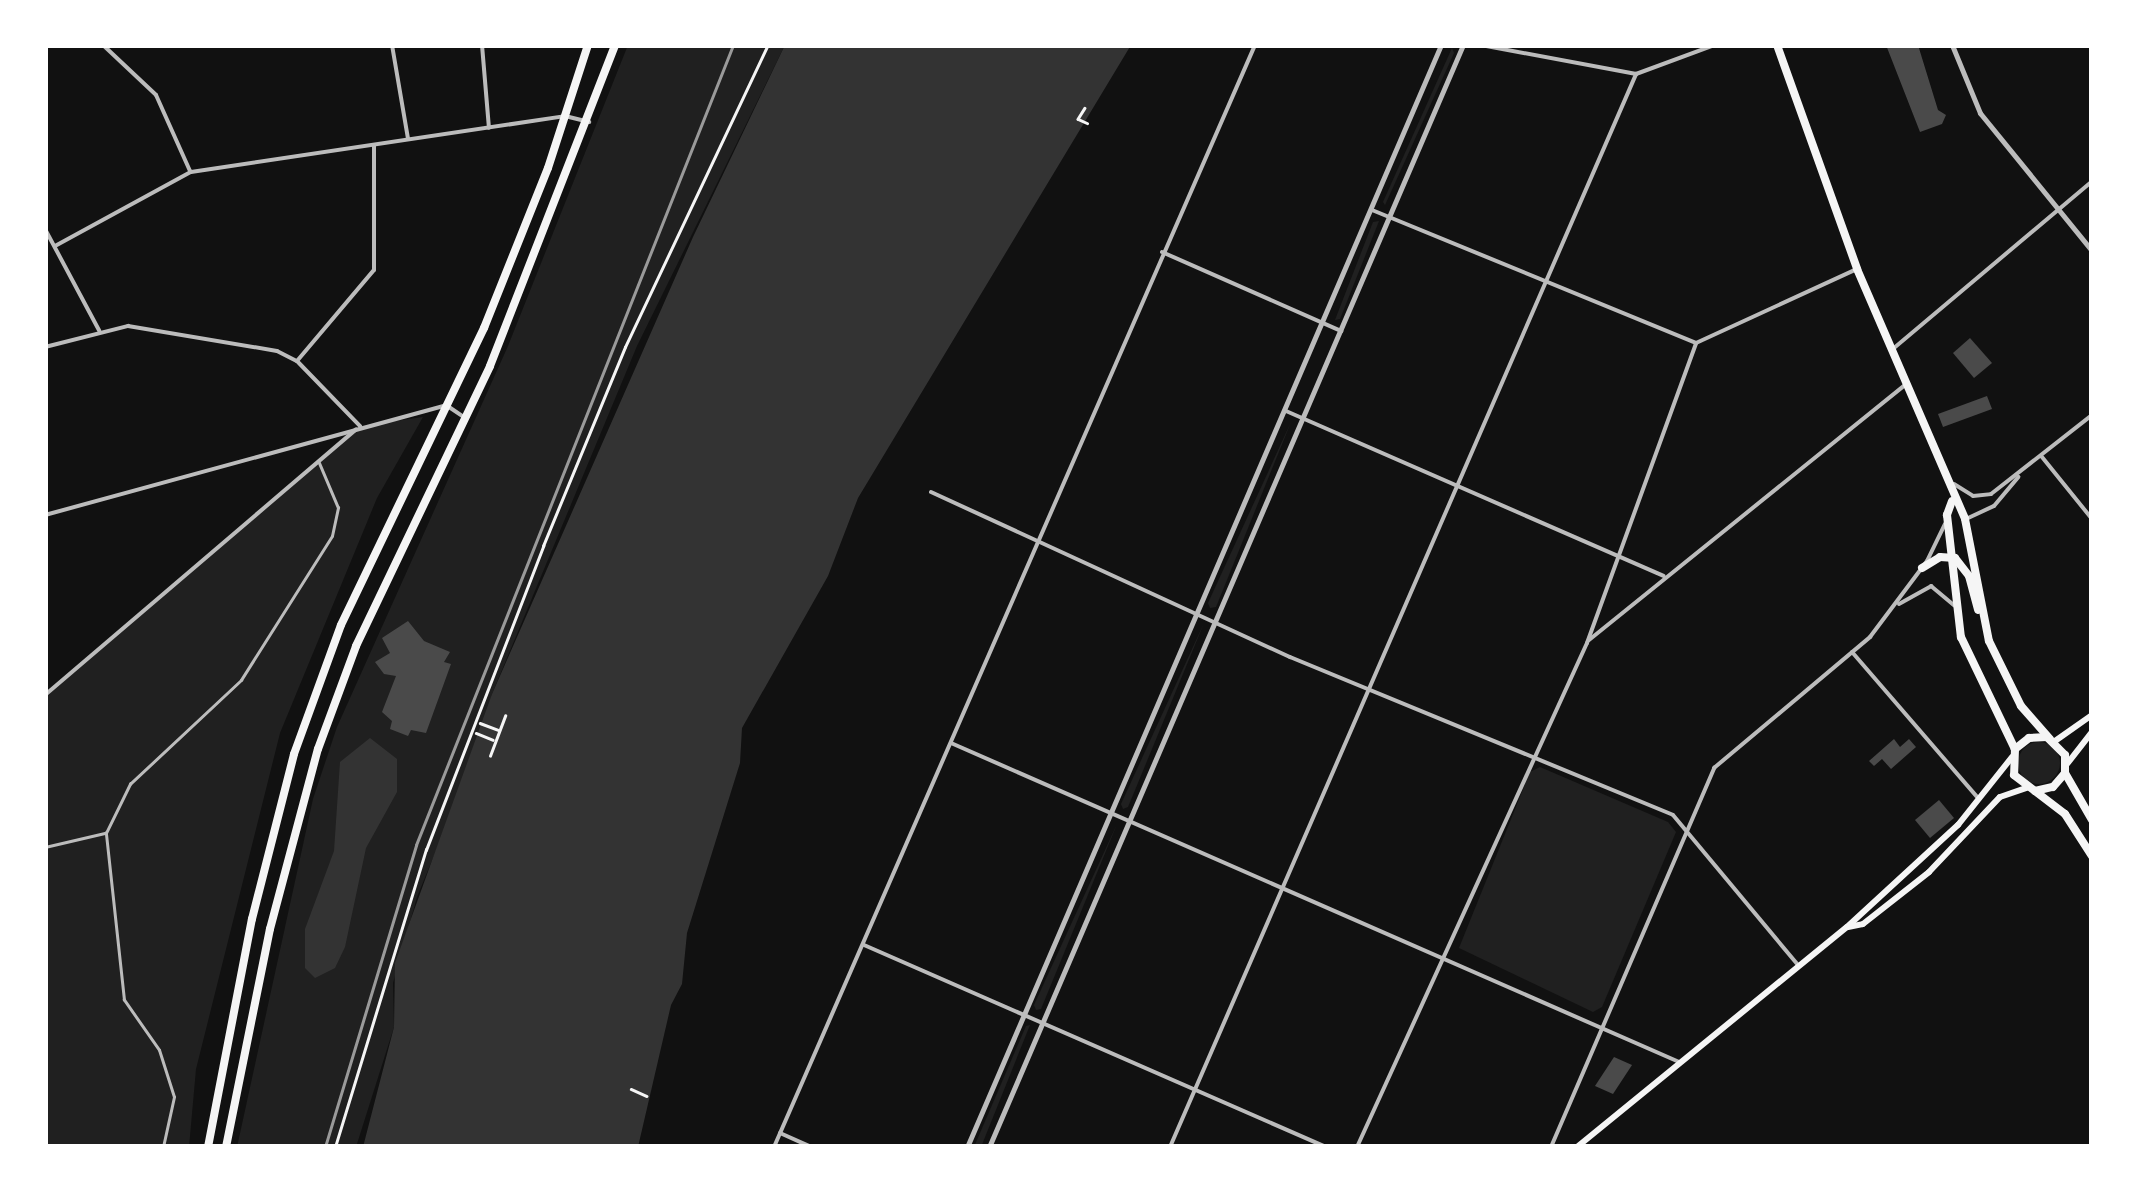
<!DOCTYPE html>
<html>
<head>
<meta charset="utf-8">
<style>
	body { margin:0 }
	#map { position:relative; width:2137px; height:1192px; overflow:hidden; background:#111; font-family:Ubuntu,sans-serif }
	div>[style] { position:absolute }
	.green>* { inset:0; background:#202020 }
	.round { border-radius:50% }
	.water>* { inset:0; background:#333 }
	.building>* { inset:0; background:#4a4a4a }
	.path>* { height:2.5px; margin:-1.25px; padding:0 1.25px; transform-origin:1.25px; border-radius:1.25px; background:#f5f5f5 }
	.service>* { height:2.5px; margin:-1.25px; padding:0 1.25px; transform-origin:1.25px; border-radius:1.25px; background:#bcbcbc }
	.minor>* { height:4px; margin:-2px; padding:0 2px; transform-origin:2px; border-radius:2px; background:#bcbcbc }
	.tertiary>* { height:5px; margin:-2.5px; padding:0 2.5px; transform-origin:2.5px; border-radius:2.5px; background:#bcbcbc }
	.secondary>* { height:6px; margin:-3px; padding:0 3px; transform-origin:3px; border-radius:3px; background:#f5f5f5 }
	.primary>* { height:8px; margin:-4px; padding:0 4px; transform-origin:4px; border-radius:4px; background:#f5f5f5 }
	.rail>* { height:2.5px; margin:-1.25px; padding:0 1.25px; transform-origin:1.25px; border-radius:1.25px; background:#9a9a9a }
	span { translate:-50% -50%; white-space:nowrap; text-align:center; line-height:1.15; -webkit-text-stroke:10px #fff; paint-order:stroke }
	.frame { position:absolute; inset:0; border:48px solid #fff; pointer-events:none }
</style>
</head>
<body>
<div id="map">
	<div class="green">
		<div style="clip-path:polygon(628px 45px,785px 45px,637px 346px,492px 694px,477px 751px,417px 897px,393px 983px,394px 1027px,356px 1147px,237px 1147px,313px 799px,337px 727px,508px 346px)"></div>
		<div style="clip-path:polygon(1452px 48px,1454px 53px,1385px 205px,1383px 202px)"></div>
		<div style="clip-path:polygon(1379px 221px,1340px 319px,1335px 320px,1373px 222px)"></div>
		<div style="clip-path:polygon(423px 417px,377px 498px,280px 733px,196px 1069px,189px 1147px,45px 1147px,45px 695px,360px 426px)"></div>
		<div style="clip-path:polygon(1291px 422px,1216px 607px,1210px 608px,1208px 603px)"></div>
		<div style="clip-path:polygon(1204px 623px,1128px 807px,1123px 809px,1121px 804px)"></div>
		<div class="round" style="left:2018px;top:742px;width:42px;height:42px"></div>
		<div style="clip-path:polygon(1540px 767px,1668px 822px,1676px 832px,1602px 1007px,1593px 1012px,1459px 948px,1530px 772px)"></div>
		<div style="clip-path:polygon(1117px 824px,1041px 1009px,1036px 1010px,1034px 1005px)"></div>
		<div style="clip-path:polygon(1030px 1025px,981px 1147px,974px 1147px,1026px 1026px)"></div>
	</div>
	<div class="water">
		<div style="clip-path:polygon(785px 45px,1131px 45px,858px 498px,828px 576px,742px 728px,740px 763px,687px 933px,682px 984px,671px 1005px,638px 1147px,363px 1147px,394px 1027px,395px 963px,492px 694px,693px 237px)"></div>
		<div style="clip-path:polygon(370px 738px,397px 759px,397px 792px,366px 848px,345px 947px,335px 968px,315px 978px,305px 968px,305px 929px,334px 851px,340px 762px)"></div>
	</div>
	<div class="building">
		<div style="clip-path:polygon(1886px 45px,1918px 45px,1938px 110px,1946px 115px,1942px 124px,1920px 132px)"></div>
		<div style="clip-path:polygon(1970px 338px,1992px 363px,1974px 378px,1953px 353px)"></div>
		<div style="clip-path:polygon(1987px 396px,1992px 409px,1943px 427px,1938px 414px)"></div>
		<div style="clip-path:polygon(408px 621px,424px 641px,450px 652px,444px 662px,451px 664px,426px 733px,411px 730px,408px 736px,390px 729px,392px 721px,382px 712px,396px 676px,384px 674px,375px 662px,390px 653px,382px 638px)"></div>
		<div style="clip-path:polygon(1894px 739px,1900px 747px,1909px 739px,1916px 747px,1891px 769px,1882px 759px,1874px 766px,1869px 761px)"></div>
		<div style="clip-path:polygon(1939px 800px,1954px 818px,1930px 838px,1915px 820px)"></div>
		<div style="clip-path:polygon(1614px 1057px,1632px 1065px,1613px 1094px,1595px 1086px)"></div>
	</div>
	<div class="path">
		<div style="left:1085px;top:108px;width:13px;rotate:122deg"></div>
		<div style="left:1078px;top:119px;width:10px;rotate:24deg"></div>
		<div style="left:480px;top:723px;width:19px;rotate:21deg"></div>
		<div style="left:476px;top:733px;width:18px;rotate:22deg"></div>
		<div style="left:490px;top:756px;width:43px;rotate:-69.4deg"></div>
		<div style="left:631px;top:1089px;width:17px;rotate:24deg"></div>
		<div style="left:335px;top:1147px;width:311px;rotate:-73deg"></div>
		<div style="left:426px;top:850px;width:326px;rotate:-68.9deg"></div>
		<div style="left:543px;top:546px;width:215px;rotate:-67.6deg"></div>
		<div style="left:625px;top:347px;width:334px;rotate:-64.7deg"></div>
	</div>
	<div class="service">
		<div style="left:45px;top:847px;width:62px;rotate:-13.1deg"></div>
		<div style="left:163px;top:1147px;width:51px;rotate:-77.6deg"></div>
		<div style="left:174px;top:1097px;width:49px;rotate:-107.7deg"></div>
		<div style="left:159px;top:1050px;width:61px;rotate:-125deg"></div>
		<div style="left:124px;top:1000px;width:168px;rotate:-96.2deg"></div>
		<div style="left:106px;top:833px;width:55px;rotate:-63.9deg"></div>
		<div style="left:130px;top:784px;width:152px;rotate:-43.1deg"></div>
		<div style="left:241px;top:680px;width:170px;rotate:-57.7deg"></div>
		<div style="left:332px;top:536px;width:29px;rotate:-78deg"></div>
		<div style="left:338px;top:508px;width:49px;rotate:-112.9deg"></div>
	</div>
	<div class="minor">
		<div style="left:103px;top:45px;width:73px;rotate:43.3deg"></div>
		<div style="left:156px;top:95px;width:83px;rotate:65.9deg"></div>
		<div style="left:392px;top:45px;width:95px;rotate:80.3deg"></div>
		<div style="left:482px;top:45px;width:83px;rotate:85.2deg"></div>
		<div style="left:1481px;top:45px;width:158px;rotate:10.6deg"></div>
		<div style="left:1636px;top:74px;width:84px;rotate:-20.2deg"></div>
		<div style="left:1372px;top:210px;width:350px;rotate:22.3deg"></div>
		<div style="left:1696px;top:343px;width:175px;rotate:-24.7deg"></div>
		<div style="left:45px;top:229px;width:115px;rotate:61.9deg"></div>
		<div style="left:55px;top:246px;width:155px;rotate:-28.6deg"></div>
		<div style="left:191px;top:172px;width:378px;rotate:-8.5deg"></div>
		<div style="left:565px;top:116px;width:25px;rotate:14deg"></div>
		<div style="left:1162px;top:252px;width:196px;rotate:23.8deg"></div>
		<div style="left:45px;top:347px;width:86px;rotate:-14.2deg"></div>
		<div style="left:128px;top:326px;width:151px;rotate:9.5deg"></div>
		<div style="left:277px;top:351px;width:22px;rotate:27deg"></div>
		<div style="left:297px;top:361px;width:91px;rotate:45.9deg"></div>
		<div style="left:1894px;top:348px;width:259px;rotate:-40.1deg"></div>
		<div style="left:297px;top:361px;width:119px;rotate:-49.8deg"></div>
		<div style="left:374px;top:270px;width:124px;rotate:-90deg"></div>
		<div style="left:1286px;top:411px;width:412px;rotate:23.6deg"></div>
		<div style="left:2042px;top:457px;width:80px;rotate:51.1deg"></div>
		<div style="left:1954px;top:484px;width:22px;rotate:32deg"></div>
		<div style="left:1973px;top:496px;width:18px;rotate:-6deg"></div>
		<div style="left:1991px;top:494px;width:128px;rotate:-38deg"></div>
		<div style="left:931px;top:492px;width:395px;rotate:24.7deg"></div>
		<div style="left:1290px;top:657px;width:414px;rotate:22.4deg"></div>
		<div style="left:1673px;top:815px;width:195px;rotate:50.2deg"></div>
		<div style="left:45px;top:515px;width:416px;rotate:-15.3deg"></div>
		<div style="left:446px;top:405px;width:23px;rotate:34deg"></div>
		<div style="left:1966px;top:519px;width:31px;rotate:-25deg"></div>
		<div style="left:1994px;top:506px;width:38px;rotate:-50deg"></div>
		<div style="left:1899px;top:604px;width:37px;rotate:-29deg"></div>
		<div style="left:1931px;top:586px;width:30px;rotate:40deg"></div>
		<div style="left:1589px;top:640px;width:405px;rotate:-38.9deg"></div>
		<div style="left:1852px;top:652px;width:194px;rotate:49.2deg"></div>
		<div style="left:45px;top:695px;width:409px;rotate:-40.5deg"></div>
		<div style="left:951px;top:743px;width:795px;rotate:23.66deg"></div>
		<div style="left:864px;top:945px;width:504px;rotate:23.62deg"></div>
		<div style="left:780px;top:1133px;width:34px;rotate:24deg"></div>
		<div style="left:774px;top:1147px;width:1202px;rotate:-66.42deg"></div>
		<div style="left:1170px;top:1147px;width:1170px;rotate:-66.52deg"></div>
		<div style="left:1357px;top:1147px;width:554px;rotate:-65.47deg"></div>
		<div style="left:1587px;top:643px;width:319px;rotate:-70deg"></div>
		<div style="left:1551px;top:1147px;width:413px;rotate:-66.7deg"></div>
		<div style="left:1714px;top:768px;width:204px;rotate:-40deg"></div>
		<div style="left:1870px;top:637px;width:95px;rotate:-53.1deg"></div>
		<div style="left:1927px;top:561px;width:41px;rotate:-64.1deg"></div>
	</div>
	<div class="tertiary">
		<div style="left:1952px;top:45px;width:74px;rotate:67.6deg"></div>
		<div style="left:1980px;top:113px;width:178px;rotate:50.9deg"></div>
		<div style="left:967px;top:1147px;width:1200px;rotate:-66.73deg"></div>
		<div style="left:989px;top:1147px;width:1200px;rotate:-66.73deg"></div>
	</div>
	<div class="secondary">
		<div style="left:2055px;top:741px;width:45px;rotate:-35.1deg"></div>
		<div style="left:2067px;top:764px;width:41px;rotate:-52deg"></div>
		<div style="left:1848px;top:927px;width:15px;rotate:-11deg"></div>
		<div style="left:1863px;top:924px;width:84px;rotate:-38.2deg"></div>
		<div style="left:1929px;top:872px;width:103px;rotate:-46.6deg"></div>
		<div style="left:2000px;top:797px;width:28px;rotate:-19deg"></div>
		<div style="left:1577px;top:1147px;width:348px;rotate:-39.2deg"></div>
		<div style="left:1847px;top:927px;width:151px;rotate:-42.6deg"></div>
		<div style="left:1958px;top:825px;width:87px;rotate:-51.5deg"></div>
	</div>
	<div class="primary">
		<div style="left:1777px;top:45px;width:238px;rotate:70.3deg"></div>
		<div style="left:1857px;top:269px;width:272px;rotate:66.6deg"></div>
		<div style="left:1965px;top:519px;width:124px;rotate:78.9deg"></div>
		<div style="left:1989px;top:641px;width:72px;rotate:63.8deg"></div>
		<div style="left:2021px;top:706px;width:44px;rotate:48.7deg"></div>
		<div style="left:1952px;top:501px;width:15px;rotate:110deg"></div>
		<div style="left:1947px;top:515px;width:123px;rotate:83.5deg"></div>
		<div style="left:1961px;top:637px;width:124px;rotate:64.3deg"></div>
		<div style="left:1922px;top:568px;width:21px;rotate:-31deg"></div>
		<div style="left:1940px;top:557px;width:15px;rotate:4deg"></div>
		<div style="left:1955px;top:558px;width:23px;rotate:52deg"></div>
		<div style="left:1969px;top:576px;width:35px;rotate:75deg"></div>
		<div style="left:2065px;top:773px;width:54px;rotate:60.1deg"></div>
		<div style="left:2035px;top:791px;width:18px;rotate:-13deg"></div>
		<div style="left:2053px;top:787px;width:18px;rotate:-49deg"></div>
		<div style="left:2065px;top:773px;width:18px;rotate:-90deg"></div>
		<div style="left:2065px;top:755px;width:25px;rotate:-135deg"></div>
		<div style="left:2047px;top:737px;width:18px;rotate:177deg"></div>
		<div style="left:2029px;top:738px;width:18px;rotate:142deg"></div>
		<div style="left:2015px;top:749px;width:26px;rotate:92deg"></div>
		<div style="left:2014px;top:775px;width:64px;rotate:37.4deg"></div>
		<div style="left:2065px;top:814px;width:50px;rotate:57.3deg"></div>
		<div style="left:208px;top:1147px;width:232px;rotate:-79.1deg"></div>
		<div style="left:252px;top:919px;width:170px;rotate:-75.7deg"></div>
		<div style="left:294px;top:754px;width:137px;rotate:-70deg"></div>
		<div style="left:341px;top:625px;width:330px;rotate:-64.3deg"></div>
		<div style="left:484px;top:328px;width:172px;rotate:-68.2deg"></div>
		<div style="left:548px;top:168px;width:129px;rotate:-72deg"></div>
		<div style="left:226px;top:1147px;width:222px;rotate:-78.6deg"></div>
		<div style="left:270px;top:929px;width:186px;rotate:-75.1deg"></div>
		<div style="left:318px;top:749px;width:110px;rotate:-69.7deg"></div>
		<div style="left:356px;top:646px;width:310px;rotate:-64.4deg"></div>
		<div style="left:490px;top:366px;width:344px;rotate:-68.7deg"></div>
	</div>
	<div class="rail">
		<div style="left:325px;top:1147px;width:315px;rotate:-73.2deg"></div>
		<div style="left:416px;top:845px;width:861px;rotate:-68.38deg"></div>
	</div>
	<div class="frame"></div>
</div>
</body>
</html>
